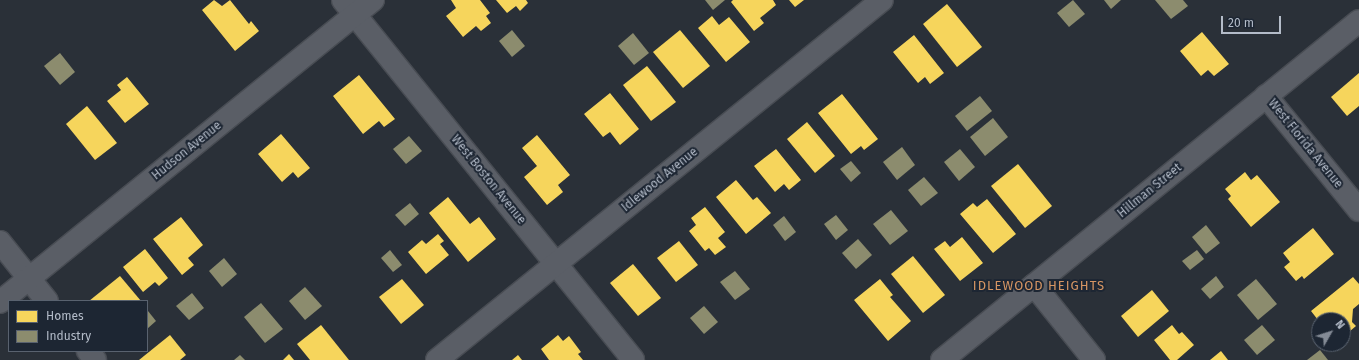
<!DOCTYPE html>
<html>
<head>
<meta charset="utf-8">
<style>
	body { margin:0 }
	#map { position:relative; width:1359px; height:360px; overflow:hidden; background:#2a3038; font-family:"Fira Sans",sans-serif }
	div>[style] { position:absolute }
	.homes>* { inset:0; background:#f6d55c }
	.industry>* { inset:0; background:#8c8c6e }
	.roads { filter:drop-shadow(1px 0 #484c53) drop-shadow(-1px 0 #484c53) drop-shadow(0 1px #484c53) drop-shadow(0 -1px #484c53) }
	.minor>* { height:22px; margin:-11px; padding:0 11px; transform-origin:11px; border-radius:11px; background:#5a5e66 }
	span { translate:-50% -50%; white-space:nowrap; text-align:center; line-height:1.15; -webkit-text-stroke:4px #1d2633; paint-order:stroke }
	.street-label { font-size:12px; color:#b4bcc9 }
	.neighbourhood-label { font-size:13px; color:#d59563; letter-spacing:1px }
	.legend { position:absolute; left:8px; top:300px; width:140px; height:52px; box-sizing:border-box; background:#1d2633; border:1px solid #59626f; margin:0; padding:5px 7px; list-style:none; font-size:12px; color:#b4bcc9 }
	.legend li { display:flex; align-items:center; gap:8px; height:20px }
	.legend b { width:20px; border:1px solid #59626f }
	.north { position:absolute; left:1311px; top:312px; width:40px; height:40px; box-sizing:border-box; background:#1d2633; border:1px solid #59626f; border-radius:50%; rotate:51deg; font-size:11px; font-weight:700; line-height:16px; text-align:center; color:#b4bcc9 }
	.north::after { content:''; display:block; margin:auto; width:14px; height:18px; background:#848b96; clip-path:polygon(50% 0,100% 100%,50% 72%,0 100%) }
	.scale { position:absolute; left:1221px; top:16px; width:60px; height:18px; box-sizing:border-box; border:2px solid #b4bcc9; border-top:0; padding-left:5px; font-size:12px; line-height:14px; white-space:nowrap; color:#b4bcc9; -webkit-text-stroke:3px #1d2633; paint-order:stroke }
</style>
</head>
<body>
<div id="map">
	<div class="homes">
		<div style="clip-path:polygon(214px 0,222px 6px,230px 0,249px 24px,251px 21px,259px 31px,235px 51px,202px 10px)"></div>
		<div style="clip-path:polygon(451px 0,480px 0,490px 13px,486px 16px,491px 23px,481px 31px,476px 26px,463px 37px,446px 16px,456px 8px)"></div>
		<div style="clip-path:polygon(496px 0,526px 0,528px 3px,520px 11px,516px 6px,507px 13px)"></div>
		<div style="clip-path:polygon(733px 0,773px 0,776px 5px,760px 18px,764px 23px,754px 31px,731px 2px)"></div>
		<div style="clip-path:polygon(789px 0,804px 0,795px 7px)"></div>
		<div style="clip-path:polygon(947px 4px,982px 47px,957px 67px,923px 24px)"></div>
		<div style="clip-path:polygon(712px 16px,719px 25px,729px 17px,750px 42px,726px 62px,698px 28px)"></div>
		<div style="clip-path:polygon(680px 30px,710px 66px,683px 88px,653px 52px)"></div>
		<div style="clip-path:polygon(1202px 32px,1229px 64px,1214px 76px,1208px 70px,1201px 76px,1180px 51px)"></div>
		<div style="clip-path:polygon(914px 35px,944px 73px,930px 84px,925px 77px,918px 83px,893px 52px)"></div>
		<div style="clip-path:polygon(647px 66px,676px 102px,651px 121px,623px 85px)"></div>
		<div style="clip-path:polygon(1359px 73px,1359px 106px,1347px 116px,1331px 97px)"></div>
		<div style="clip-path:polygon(359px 75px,395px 119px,384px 127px,379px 121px,363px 134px,333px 96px)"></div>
		<div style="clip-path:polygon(127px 77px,149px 104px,125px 123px,107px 101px,121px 90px,117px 85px)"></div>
		<div style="clip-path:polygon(610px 93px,639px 129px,620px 145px,610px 132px,603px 137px,584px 114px)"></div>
		<div style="clip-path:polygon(842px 94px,878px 139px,864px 150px,861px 146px,851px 154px,818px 113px)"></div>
		<div style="clip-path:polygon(87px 106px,117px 143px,95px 160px,66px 124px)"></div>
		<div style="clip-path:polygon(807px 122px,835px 156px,815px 173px,787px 139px)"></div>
		<div style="clip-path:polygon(281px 134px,310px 168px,298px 178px,293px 172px,282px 182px,258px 154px)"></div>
		<div style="clip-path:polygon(537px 135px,570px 175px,558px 185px,563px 192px,547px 205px,524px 177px,537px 166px,522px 148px)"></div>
		<div style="clip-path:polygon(776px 149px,801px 180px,789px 190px,784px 184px,775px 192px,754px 166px)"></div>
		<div style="clip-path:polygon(1018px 164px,1052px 206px,1025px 228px,991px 186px)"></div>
		<div style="clip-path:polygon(1245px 172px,1251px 180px,1257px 175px,1280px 202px,1251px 227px,1228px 199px,1231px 196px,1225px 189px)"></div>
		<div style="clip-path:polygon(736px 180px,753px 200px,757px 197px,771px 213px,746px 234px,716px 197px)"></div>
		<div style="clip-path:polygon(448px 197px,470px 224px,479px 217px,496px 239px,468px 262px,429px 213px)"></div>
		<div style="clip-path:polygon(987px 199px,1016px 234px,993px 253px,960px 214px,973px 203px,977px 207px)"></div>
		<div style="clip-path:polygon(705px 207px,725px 232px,718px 238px,726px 247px,715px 255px,709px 248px,705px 251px,689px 231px,696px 225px,691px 218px)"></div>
		<div style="clip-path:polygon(181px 217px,203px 245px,188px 258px,194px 265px,182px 275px,153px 239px)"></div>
		<div style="clip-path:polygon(1313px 228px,1334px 254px,1304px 279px,1302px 276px,1296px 281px,1284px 267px,1290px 262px,1283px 253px)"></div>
		<div style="clip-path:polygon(438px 234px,444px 241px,440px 244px,449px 255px,426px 274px,408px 252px,422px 240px,426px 244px)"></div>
		<div style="clip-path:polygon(962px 237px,983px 263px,960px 281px,934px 249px,945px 241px,950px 247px)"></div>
		<div style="clip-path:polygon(679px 241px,698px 265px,676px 282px,657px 258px)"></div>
		<div style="clip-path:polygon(145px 249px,168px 278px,159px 286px,155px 282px,143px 292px,123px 267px)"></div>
		<div style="clip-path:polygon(913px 256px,945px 295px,923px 313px,891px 274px)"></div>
		<div style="clip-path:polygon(633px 264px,661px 298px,638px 316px,610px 283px)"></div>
		<div style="clip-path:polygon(120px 276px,141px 301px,89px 301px)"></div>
		<div style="clip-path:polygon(1353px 277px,1359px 284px,1359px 304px,1353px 309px,1352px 322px,1356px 326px,1343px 337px,1343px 320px,1318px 320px,1311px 311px)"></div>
		<div style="clip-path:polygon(402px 279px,424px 305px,401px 324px,379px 297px)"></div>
		<div style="clip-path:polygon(880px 279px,893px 295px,890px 297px,911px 321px,888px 341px,854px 300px)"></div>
		<div style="clip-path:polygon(1152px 290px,1169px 311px,1138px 337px,1121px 316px)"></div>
		<div style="clip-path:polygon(321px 325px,349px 360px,310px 360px,297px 344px)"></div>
		<div style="clip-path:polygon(1172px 325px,1179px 334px,1182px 332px,1194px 345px,1177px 360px,1170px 360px,1154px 340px)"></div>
		<div style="clip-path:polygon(170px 335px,186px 355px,180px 360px,139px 360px)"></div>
		<div style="clip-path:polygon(558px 335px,563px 341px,569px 336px,581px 352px,578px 354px,583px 360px,549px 360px,541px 349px)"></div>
		<div style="clip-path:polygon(1221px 351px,1228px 360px,1210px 360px)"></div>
		<div style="clip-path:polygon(289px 354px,294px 360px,283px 360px)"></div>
		<div style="clip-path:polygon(518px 355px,522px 360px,512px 360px)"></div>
	</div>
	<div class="industry">
		<div style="clip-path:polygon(705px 0,725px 0,713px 10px)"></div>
		<div style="clip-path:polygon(1073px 0,1085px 14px,1069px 27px,1057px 13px)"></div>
		<div style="clip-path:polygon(1104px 0,1121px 0,1111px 9px)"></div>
		<div style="clip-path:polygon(1155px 0,1183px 0,1188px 6px,1171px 19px)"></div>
		<div style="clip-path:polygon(512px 30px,525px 46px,512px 57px,499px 41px)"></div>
		<div style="clip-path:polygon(633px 33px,649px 53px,634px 65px,618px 46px)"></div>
		<div style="clip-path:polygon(60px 53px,75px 72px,60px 85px,44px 66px)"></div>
		<div style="clip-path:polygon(980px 96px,992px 111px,967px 131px,955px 116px)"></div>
		<div style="clip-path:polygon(993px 118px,1008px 137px,985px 156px,970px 137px)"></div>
		<div style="clip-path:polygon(409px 136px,422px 151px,406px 164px,393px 149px)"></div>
		<div style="clip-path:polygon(902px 147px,915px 165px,897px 180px,883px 162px)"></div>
		<div style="clip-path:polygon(960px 149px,975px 167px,959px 181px,944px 162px)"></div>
		<div style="clip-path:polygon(851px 161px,861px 173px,851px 182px,840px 169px)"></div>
		<div style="clip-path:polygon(924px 177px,938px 193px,921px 206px,908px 190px)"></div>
		<div style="clip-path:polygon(410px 203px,419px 214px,405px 226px,395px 215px)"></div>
		<div style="clip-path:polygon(891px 210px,908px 231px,890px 245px,873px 224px)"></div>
		<div style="clip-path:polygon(836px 215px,848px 230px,836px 240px,824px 224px)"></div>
		<div style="clip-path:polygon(784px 216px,796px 232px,785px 241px,773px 225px)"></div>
		<div style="clip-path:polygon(1206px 225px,1220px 243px,1206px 254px,1192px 237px)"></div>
		<div style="clip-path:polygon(858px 239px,872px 255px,856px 269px,842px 253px)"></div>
		<div style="clip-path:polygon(390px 250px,402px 265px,393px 272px,381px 258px)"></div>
		<div style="clip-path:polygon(1197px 250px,1204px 259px,1190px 270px,1182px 261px)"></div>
		<div style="clip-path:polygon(224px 258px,237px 274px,222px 287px,209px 271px)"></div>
		<div style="clip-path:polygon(735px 271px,750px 289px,735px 300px,720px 282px)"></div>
		<div style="clip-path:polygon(1216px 276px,1224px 287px,1210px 299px,1201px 289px)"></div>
		<div style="clip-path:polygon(1256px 279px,1277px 304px,1258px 320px,1237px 295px)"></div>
		<div style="clip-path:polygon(305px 287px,322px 306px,305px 320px,289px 301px)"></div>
		<div style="clip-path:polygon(192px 293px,204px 308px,189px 320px,176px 306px)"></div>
		<div style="clip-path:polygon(261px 303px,283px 329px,265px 343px,244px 317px)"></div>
		<div style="clip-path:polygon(704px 306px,718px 322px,704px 334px,690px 318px)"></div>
		<div style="clip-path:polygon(148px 311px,156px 321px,147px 329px,147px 312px)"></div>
		<div style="clip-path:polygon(1262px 325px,1275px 340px,1257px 355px,1244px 340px)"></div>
		<div style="clip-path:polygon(1320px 350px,1328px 360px,1307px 360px)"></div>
		<div style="clip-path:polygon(240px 355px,245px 360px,234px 360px)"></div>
	</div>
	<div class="roads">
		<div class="minor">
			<div style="left:343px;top:0;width:462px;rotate:51.1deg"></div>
			<div style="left:1266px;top:96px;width:147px;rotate:50.8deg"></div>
			<div style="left:0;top:242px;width:75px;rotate:51.5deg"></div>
			<div style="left:1034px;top:285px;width:96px;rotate:51.3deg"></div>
			<div style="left:0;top:302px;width:480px;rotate:-39deg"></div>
			<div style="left:88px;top:351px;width:11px;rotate:52deg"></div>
			<div style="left:437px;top:360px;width:572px;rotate:-38.97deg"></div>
			<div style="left:942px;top:360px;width:537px;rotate:-39.11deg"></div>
		</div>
	</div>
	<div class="street-label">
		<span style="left:1305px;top:144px;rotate:51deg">West Florida Avenue</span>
		<span style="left:187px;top:151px;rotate:-39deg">Hudson Avenue</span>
		<span style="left:488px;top:180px;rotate:51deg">West Boston Avenue</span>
		<span style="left:660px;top:180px;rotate:-39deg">Idlewood Avenue</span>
		<span style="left:1150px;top:191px;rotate:-39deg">Hillman Street</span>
	</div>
	<div class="neighbourhood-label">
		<span style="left:1039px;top:286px">IDLEWOOD HEIGHTS</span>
	</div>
	<ul class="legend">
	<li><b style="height:11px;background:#f6d55c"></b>Homes</li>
	<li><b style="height:11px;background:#8c8c6e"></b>Industry</li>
	</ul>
	<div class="north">N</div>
	<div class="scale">20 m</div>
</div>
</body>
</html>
